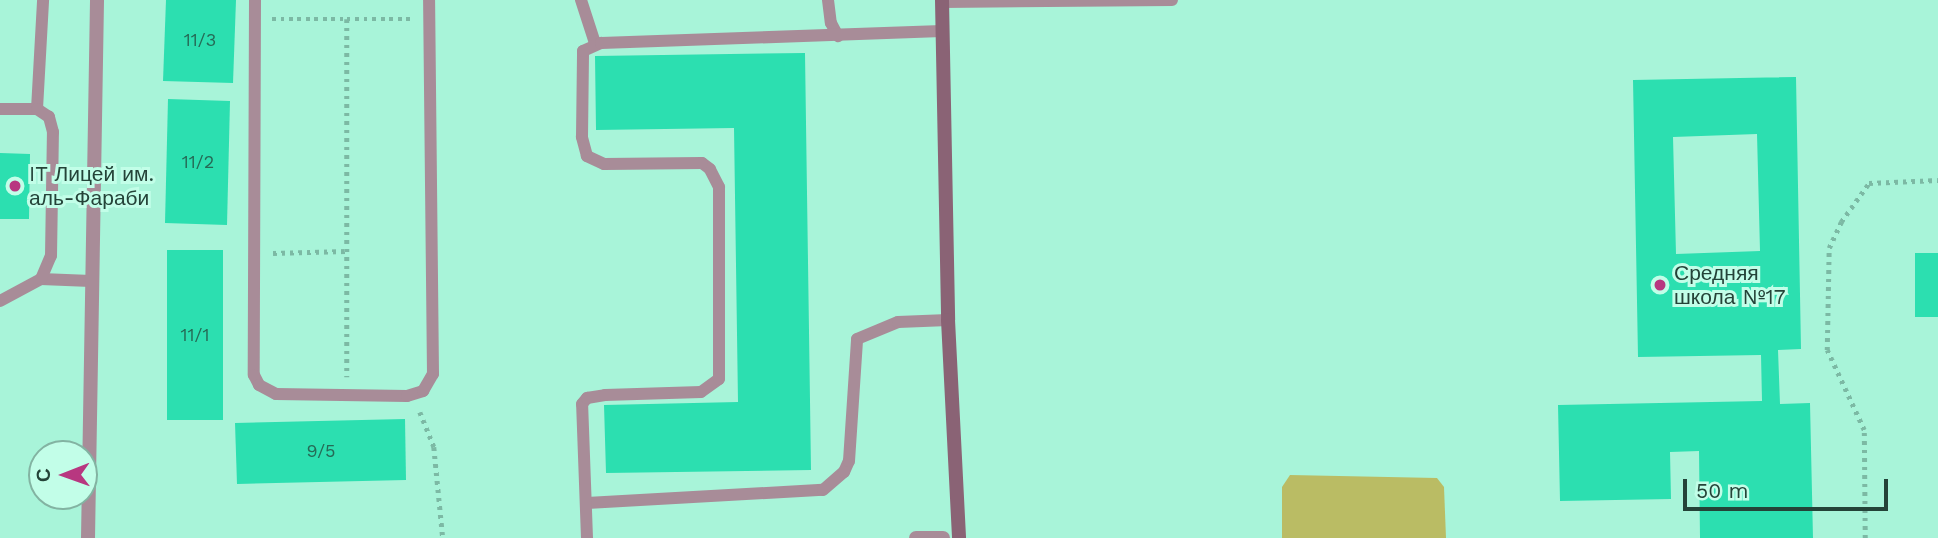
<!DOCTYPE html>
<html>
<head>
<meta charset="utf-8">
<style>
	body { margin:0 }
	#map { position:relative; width:1938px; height:538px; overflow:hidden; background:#a8f4d9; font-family:"Work Sans",sans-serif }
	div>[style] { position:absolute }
	.green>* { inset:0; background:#babc64 }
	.building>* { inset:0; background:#2cdfb0 }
	.path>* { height:4.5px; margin-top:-2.25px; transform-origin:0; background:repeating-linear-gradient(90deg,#7cb9a4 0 3.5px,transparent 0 8.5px) }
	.lane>* { height:12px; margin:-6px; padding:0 6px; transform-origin:6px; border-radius:6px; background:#a88c98 }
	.street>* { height:14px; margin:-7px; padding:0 7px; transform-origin:7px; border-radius:7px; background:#a88c98 }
	.secondary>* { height:14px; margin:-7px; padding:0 7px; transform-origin:7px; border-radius:7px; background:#8a6375 }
	.dots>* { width:19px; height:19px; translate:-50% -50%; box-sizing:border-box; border:4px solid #c2fee8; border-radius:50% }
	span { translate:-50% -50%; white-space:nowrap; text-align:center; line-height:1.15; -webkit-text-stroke:6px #c2fee8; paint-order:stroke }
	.number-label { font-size:18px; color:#266a56 }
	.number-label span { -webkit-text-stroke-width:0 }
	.poi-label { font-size:21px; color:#244338 }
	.left { translate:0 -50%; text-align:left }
	.north { position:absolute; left:28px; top:440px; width:70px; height:70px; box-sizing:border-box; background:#c2fee8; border:2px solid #83b3a2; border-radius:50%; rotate:269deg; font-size:19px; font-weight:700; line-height:28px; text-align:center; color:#244338 }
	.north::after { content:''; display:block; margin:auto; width:24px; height:32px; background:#b83780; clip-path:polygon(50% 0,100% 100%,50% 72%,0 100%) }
	.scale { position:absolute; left:1683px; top:479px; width:205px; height:32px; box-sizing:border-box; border:4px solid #244338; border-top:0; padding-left:9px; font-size:21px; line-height:24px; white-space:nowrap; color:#244338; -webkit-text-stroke:5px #c2fee8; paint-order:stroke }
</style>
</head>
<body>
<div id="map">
	<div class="green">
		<div style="clip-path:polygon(1290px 475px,1437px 478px,1444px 487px,1446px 538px,1282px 538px,1282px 487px)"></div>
	</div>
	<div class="building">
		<div style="clip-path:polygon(166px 0,236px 0,233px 83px,163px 81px)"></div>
		<div style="clip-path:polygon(805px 53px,811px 470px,606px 473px,604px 405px,738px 402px,734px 128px,596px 130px,595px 56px)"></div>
		<div style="clip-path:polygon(evenodd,1796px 77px,1801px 349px,1778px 350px,1780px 404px,1810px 403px,1813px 538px,1700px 538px,1699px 451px,1670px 452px,1671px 499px,1560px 501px,1558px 405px,1762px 401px,1761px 355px,1638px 357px,1633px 80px,1796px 77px,1757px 134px,1760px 251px,1676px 254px,1673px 137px,1757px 134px)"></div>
		<div style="clip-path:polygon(168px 99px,230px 101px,227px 225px,165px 223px)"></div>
		<div style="clip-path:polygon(0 153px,30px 154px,29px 219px,0 219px)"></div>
		<div style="clip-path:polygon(167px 250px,223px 250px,223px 420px,167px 420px)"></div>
		<div style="clip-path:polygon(1915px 253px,1938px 253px,1938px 317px,1915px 317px)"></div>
		<div style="clip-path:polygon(405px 419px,406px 480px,237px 484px,235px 423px)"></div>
	</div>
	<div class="path">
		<div style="left:272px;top:19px;width:75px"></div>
		<div style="left:347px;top:19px;width:358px;rotate:90deg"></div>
		<div style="left:347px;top:19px;width:66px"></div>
		<div style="left:273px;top:253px;width:73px;rotate:-1.6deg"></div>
		<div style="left:420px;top:412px;width:38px;rotate:68deg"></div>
		<div style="left:434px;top:447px;width:91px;rotate:84.4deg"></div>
		<div style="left:1865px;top:538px;width:108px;rotate:-90.5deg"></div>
		<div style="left:1864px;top:430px;width:88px;rotate:-114.8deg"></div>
		<div style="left:1827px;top:350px;width:102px;rotate:-88.9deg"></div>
		<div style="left:1829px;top:248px;width:29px;rotate:-65deg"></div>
		<div style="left:1841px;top:222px;width:48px;rotate:-54.3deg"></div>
		<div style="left:1869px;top:183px;width:69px;rotate:-2.5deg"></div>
	</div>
	<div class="lane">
		<div style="left:255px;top:0;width:375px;rotate:90.2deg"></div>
		<div style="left:254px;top:375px;width:11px;rotate:63deg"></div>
		<div style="left:259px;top:385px;width:19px;rotate:28deg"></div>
		<div style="left:276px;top:394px;width:131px;rotate:0.9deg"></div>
		<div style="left:407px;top:396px;width:17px;rotate:-17deg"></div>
		<div style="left:423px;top:391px;width:20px;rotate:-60deg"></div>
		<div style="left:433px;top:374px;width:374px;rotate:-90.6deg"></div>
		<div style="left:581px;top:0;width:45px;rotate:72deg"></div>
		<div style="left:828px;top:0;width:23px;rotate:83deg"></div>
		<div style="left:831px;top:23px;width:15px;rotate:62deg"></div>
		<div style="left:942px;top:2px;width:230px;rotate:-0.5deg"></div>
		<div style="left:0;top:109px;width:37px"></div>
		<div style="left:37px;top:109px;width:109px;rotate:-86.8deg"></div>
		<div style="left:41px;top:279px;width:50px;rotate:2.3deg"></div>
		<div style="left:0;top:301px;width:47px;rotate:-28.2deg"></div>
		<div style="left:41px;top:279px;width:25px;rotate:-67deg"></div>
		<div style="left:51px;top:256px;width:124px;rotate:-89.1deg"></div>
		<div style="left:53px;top:132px;width:16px;rotate:-105deg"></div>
		<div style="left:49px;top:117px;width:14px;rotate:-146deg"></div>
		<div style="left:587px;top:503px;width:236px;rotate:-3.2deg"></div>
		<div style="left:823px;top:490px;width:28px;rotate:-41deg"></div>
		<div style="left:844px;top:472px;width:12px;rotate:-66deg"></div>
		<div style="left:849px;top:461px;width:122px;rotate:-86.2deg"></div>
		<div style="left:857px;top:339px;width:44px;rotate:-22.5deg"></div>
		<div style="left:898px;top:322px;width:50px;rotate:-2.3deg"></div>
		<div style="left:587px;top:538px;width:134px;rotate:-92.1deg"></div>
		<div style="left:582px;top:404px;width:8px;rotate:-50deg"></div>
		<div style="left:587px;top:398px;width:18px;rotate:-9deg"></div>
		<div style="left:605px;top:395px;width:96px;rotate:-1.8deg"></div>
		<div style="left:701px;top:392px;width:22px;rotate:-36deg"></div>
		<div style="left:719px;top:379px;width:192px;rotate:-90deg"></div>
		<div style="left:719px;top:187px;width:20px;rotate:-117deg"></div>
		<div style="left:710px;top:169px;width:10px;rotate:-143deg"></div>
		<div style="left:702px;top:163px;width:98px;rotate:179.4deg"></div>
		<div style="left:604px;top:164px;width:19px;rotate:-155deg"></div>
		<div style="left:587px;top:156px;width:20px;rotate:-105deg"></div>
		<div style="left:582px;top:137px;width:86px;rotate:-89.3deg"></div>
		<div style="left:583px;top:51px;width:20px;rotate:-24deg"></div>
		<div style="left:601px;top:43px;width:341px;rotate:-2deg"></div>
	</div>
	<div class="street">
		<div style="left:88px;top:538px;width:538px;rotate:-89.04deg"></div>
		<div style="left:916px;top:538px;width:27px"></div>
	</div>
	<div class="secondary">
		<div style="left:942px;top:0;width:320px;rotate:88.9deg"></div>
		<div style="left:948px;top:320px;width:218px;rotate:87.1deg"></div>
	</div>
	<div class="dots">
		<div style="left:15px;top:186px;background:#b83780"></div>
		<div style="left:1660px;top:285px;background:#b83780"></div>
	</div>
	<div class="number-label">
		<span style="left:200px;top:40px">11/3</span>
		<span style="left:198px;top:162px">11/2</span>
		<span style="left:195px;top:335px">11/1</span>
		<span style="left:321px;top:451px">9/5</span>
	</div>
	<div class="poi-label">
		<span class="left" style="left:29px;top:186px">IT Лицей им.<br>аль-Фараби</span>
		<span class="left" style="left:1674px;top:285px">Средняя<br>школа №17</span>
	</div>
	<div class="north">С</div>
	<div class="scale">50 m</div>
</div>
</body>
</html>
